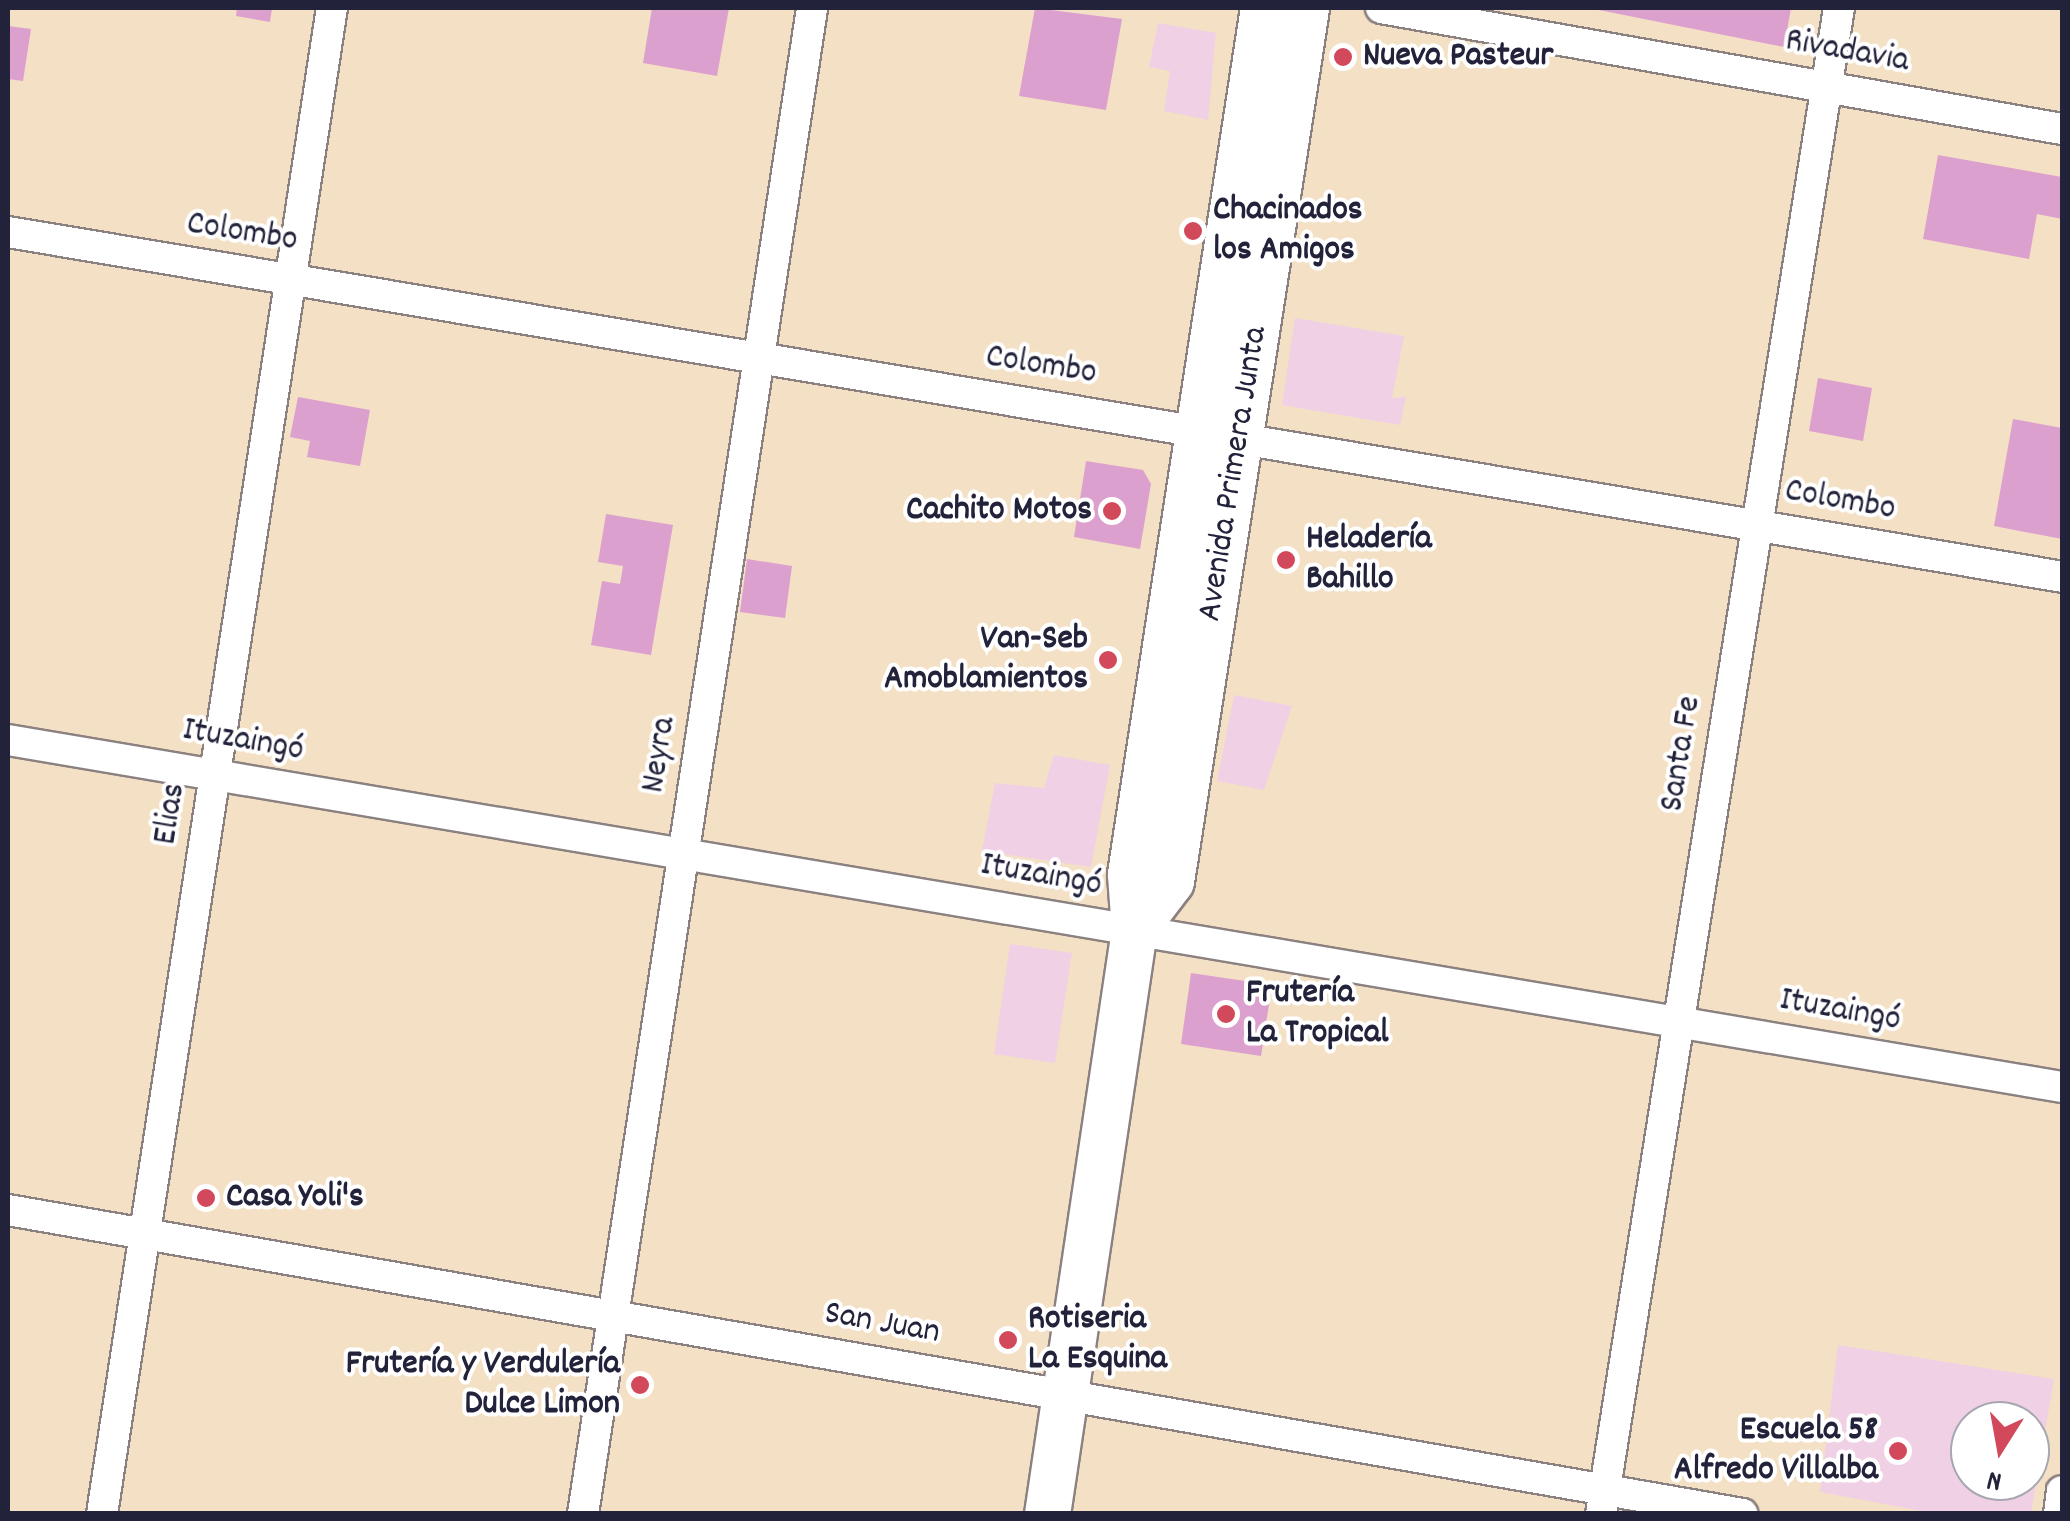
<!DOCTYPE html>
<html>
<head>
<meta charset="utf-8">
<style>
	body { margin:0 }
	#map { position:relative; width:2070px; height:1521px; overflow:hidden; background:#f4e0c5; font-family:Dekko,sans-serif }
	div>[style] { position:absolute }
	.built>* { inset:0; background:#f0d0e5 }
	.building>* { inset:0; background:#dca0ce }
	.roads { filter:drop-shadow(2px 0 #8b8180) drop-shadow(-2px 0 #8b8180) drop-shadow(0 2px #8b8180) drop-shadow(0 -2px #8b8180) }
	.minor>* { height:30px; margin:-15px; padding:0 15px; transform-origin:15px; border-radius:15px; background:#fff }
	.secondary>* { height:45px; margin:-22.5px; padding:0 22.5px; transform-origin:22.5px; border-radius:22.5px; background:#fff }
	.dots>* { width:28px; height:28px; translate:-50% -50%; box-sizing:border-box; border:5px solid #fff; border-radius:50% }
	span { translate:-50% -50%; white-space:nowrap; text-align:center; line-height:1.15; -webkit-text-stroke:8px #fff; paint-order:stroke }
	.street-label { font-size:35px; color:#22223b }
	.poi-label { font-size:35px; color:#22223b; font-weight:700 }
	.left { translate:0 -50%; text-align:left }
	.right { translate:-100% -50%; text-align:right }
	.frame { position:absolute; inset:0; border:10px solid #22223b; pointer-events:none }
	.north { position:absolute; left:1950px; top:1401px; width:100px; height:100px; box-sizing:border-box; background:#fff; border:2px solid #a7a7b1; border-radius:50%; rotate:191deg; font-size:28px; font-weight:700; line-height:40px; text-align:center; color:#22223b }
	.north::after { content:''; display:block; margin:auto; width:35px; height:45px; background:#d1495b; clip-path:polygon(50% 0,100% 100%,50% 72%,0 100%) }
</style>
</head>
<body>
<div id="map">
	<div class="built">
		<div style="clip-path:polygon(1158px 23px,1216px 33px,1208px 120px,1164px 111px,1170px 71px,1149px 67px)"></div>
		<div style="clip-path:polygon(1295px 318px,1404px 336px,1392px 398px,1406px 397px,1400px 425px,1282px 405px)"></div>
		<div style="clip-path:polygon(1234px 695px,1292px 706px,1264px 790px,1217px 781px)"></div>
		<div style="clip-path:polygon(1054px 755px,1110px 765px,1091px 867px,982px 851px,995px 783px,1044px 788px)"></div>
		<div style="clip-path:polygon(1010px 944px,1072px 953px,1055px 1063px,994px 1054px)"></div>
		<div style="clip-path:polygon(evenodd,1838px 1345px,2054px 1379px,2031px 1513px,1932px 1513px,1820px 1492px,1838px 1345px,2030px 1421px,2030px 1481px,1970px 1481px,1970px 1421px,2030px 1421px)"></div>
	</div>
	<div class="building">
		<div style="clip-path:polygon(237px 8px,272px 8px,270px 22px,236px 16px)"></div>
		<div style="clip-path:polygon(652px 8px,729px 8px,717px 76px,643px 63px)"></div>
		<div style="clip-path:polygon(1035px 8px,1122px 19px,1106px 110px,1019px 96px)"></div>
		<div style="clip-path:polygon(1589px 8px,1791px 8px,1784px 47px)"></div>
		<div style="clip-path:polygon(8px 26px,31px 29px,23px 81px,8px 79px)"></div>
		<div style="clip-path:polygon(1938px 155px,2062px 177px,2062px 219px,2037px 214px,2029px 259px,1923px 239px)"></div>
		<div style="clip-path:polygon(1818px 378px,1872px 388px,1863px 441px,1809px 431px)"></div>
		<div style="clip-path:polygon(298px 397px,370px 410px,360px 466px,307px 457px,310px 441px,290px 437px)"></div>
		<div style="clip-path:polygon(2013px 419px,2062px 428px,2062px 539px,1994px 526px)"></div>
		<div style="clip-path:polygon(1086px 461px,1143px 470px,1151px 484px,1140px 549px,1074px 537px)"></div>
		<div style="clip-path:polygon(606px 514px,673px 525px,651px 655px,591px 645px,602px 581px,620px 584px,623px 566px,598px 562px)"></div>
		<div style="clip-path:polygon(747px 559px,792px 566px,785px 618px,740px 612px)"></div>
		<div style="clip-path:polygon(1191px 973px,1272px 985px,1261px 1056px,1181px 1044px)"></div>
	</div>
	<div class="roads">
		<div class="minor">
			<div style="left:1381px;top:8px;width:692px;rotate:10.08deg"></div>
			<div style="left:8px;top:232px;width:2083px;rotate:9.53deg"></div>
			<div style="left:8px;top:740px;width:2083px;rotate:9.59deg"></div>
			<div style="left:8px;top:1210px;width:1761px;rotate:9.94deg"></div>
			<div style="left:102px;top:1514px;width:1523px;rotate:-81.32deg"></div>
			<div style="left:583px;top:1514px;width:1523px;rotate:-81.35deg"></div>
			<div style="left:1601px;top:1514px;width:1525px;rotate:-81.02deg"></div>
			<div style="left:2059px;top:1514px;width:23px;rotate:-83deg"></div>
		</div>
		<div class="secondary">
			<div style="left:1134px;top:930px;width:61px;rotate:-52.9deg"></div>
			<div style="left:1171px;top:881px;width:883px;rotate:-81.21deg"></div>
			<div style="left:1047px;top:1514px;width:590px;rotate:-81.53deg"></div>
			<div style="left:1134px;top:930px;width:56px;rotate:-94.1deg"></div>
			<div style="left:1130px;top:874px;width:876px;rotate:-81.27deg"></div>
		</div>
	</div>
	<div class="dots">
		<div style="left:1343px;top:57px;background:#d1495b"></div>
		<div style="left:1193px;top:231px;background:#d1495b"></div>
		<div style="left:1112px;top:511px;background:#d1495b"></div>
		<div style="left:1286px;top:560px;background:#d1495b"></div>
		<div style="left:1108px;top:660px;background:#d1495b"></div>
		<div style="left:1226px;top:1014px;background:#d1495b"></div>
		<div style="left:206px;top:1198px;background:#d1495b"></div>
		<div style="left:1008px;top:1340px;background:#d1495b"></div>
		<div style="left:640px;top:1385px;background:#d1495b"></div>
		<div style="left:1898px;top:1451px;background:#d1495b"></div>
	</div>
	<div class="street-label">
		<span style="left:1847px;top:52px;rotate:10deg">Rivadavia</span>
		<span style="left:242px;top:233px;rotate:9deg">Colombo</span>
		<span style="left:1041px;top:366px;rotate:9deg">Colombo</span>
		<span style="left:1234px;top:474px;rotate:-81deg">Avenida Primera Junta</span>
		<span style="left:1840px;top:501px;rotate:10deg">Colombo</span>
		<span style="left:243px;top:741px;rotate:10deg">Ituzaingó</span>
		<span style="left:1682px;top:754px;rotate:-81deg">Santa Fe</span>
		<span style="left:660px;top:755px;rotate:-81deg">Neyra</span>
		<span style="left:171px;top:814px;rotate:-81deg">Elias</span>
		<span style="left:1041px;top:876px;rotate:10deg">Ituzaingó</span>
		<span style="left:1840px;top:1011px;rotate:10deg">Ituzaingó</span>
		<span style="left:882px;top:1324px;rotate:10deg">San Juan</span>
	</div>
	<div class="poi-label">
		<span class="left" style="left:1363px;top:57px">Nueva Pasteur</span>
		<span class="left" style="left:1213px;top:231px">Chacinados<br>los Amigos</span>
		<span class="right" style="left:1092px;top:511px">Cachito Motos</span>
		<span class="left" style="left:1306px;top:560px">Heladería<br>Bahillo</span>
		<span class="right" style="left:1088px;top:660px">Van-Seb<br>Amoblamientos</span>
		<span class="left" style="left:1246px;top:1014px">Frutería<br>La Tropical</span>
		<span class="left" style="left:226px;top:1198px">Casa Yoli's</span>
		<span class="left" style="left:1028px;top:1340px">Rotiseria<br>La Esquina</span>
		<span class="right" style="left:620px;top:1385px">Frutería y Verdulería<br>Dulce Limon</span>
		<span class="right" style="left:1878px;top:1451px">Escuela 58<br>Alfredo Villalba</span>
	</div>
	<div class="frame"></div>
	<div class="north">N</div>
</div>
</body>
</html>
